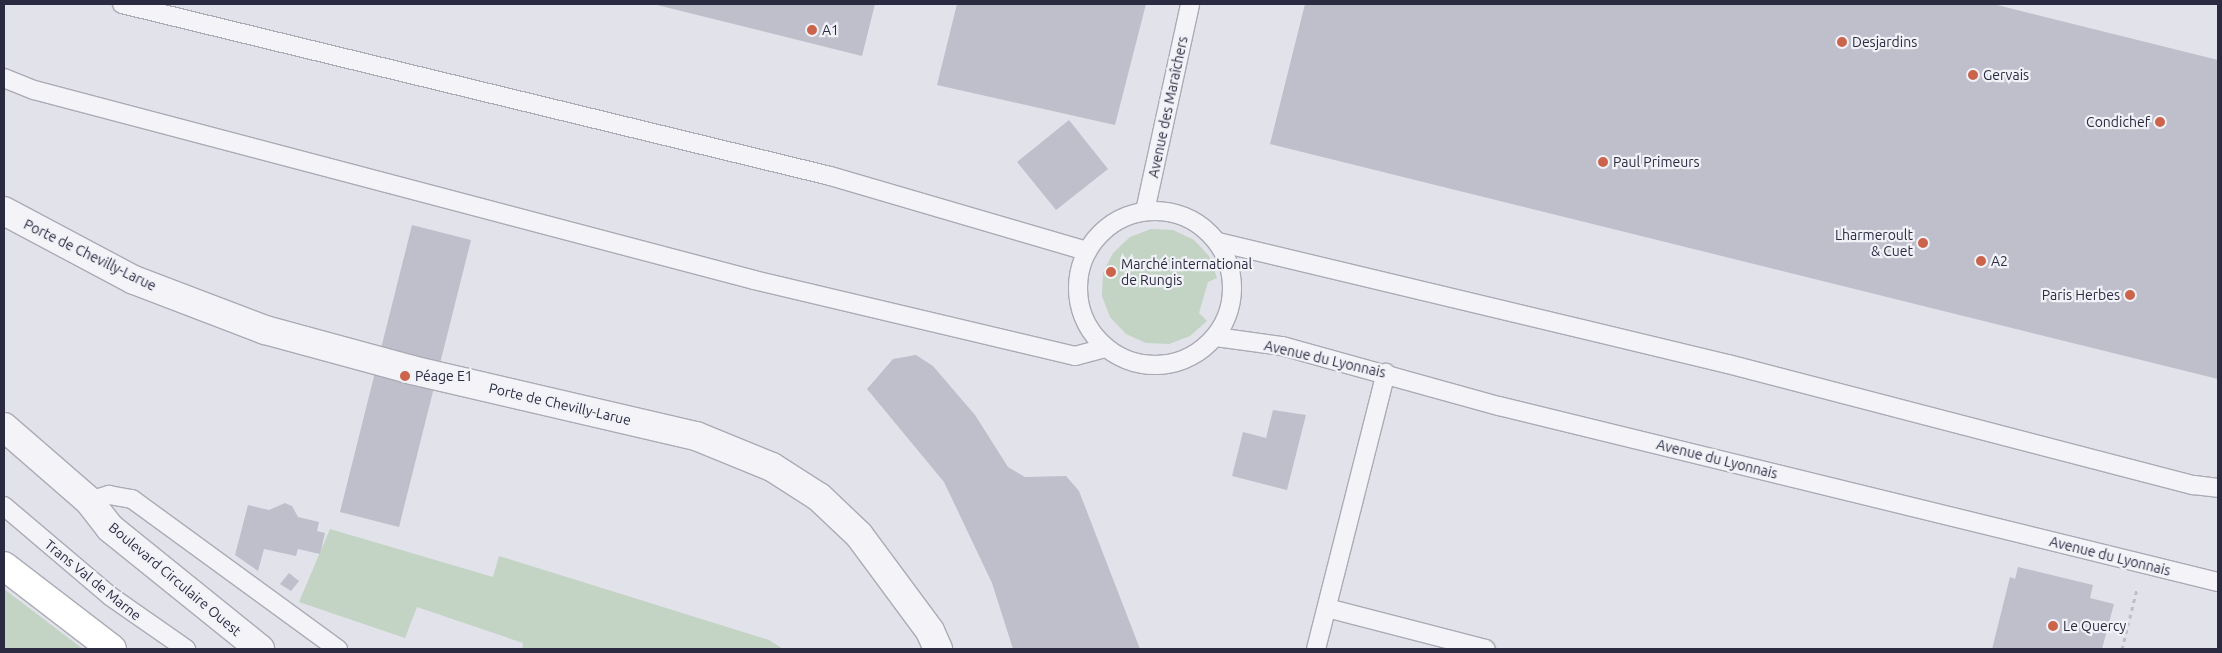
<!DOCTYPE html>
<html>
<head>
<meta charset="utf-8">
<style>
	body { margin:0 }
	#map { position:relative; width:2222px; height:653px; overflow:hidden; background:#e2e2ea; font-family:Ubuntu,sans-serif }
	div>[style] { position:absolute }
	.green>* { inset:0; background:#c3d3c4 }
	.building>* { inset:0; background:#bfbfcc }
	.path>* { height:3px; margin-top:-1.5px; transform-origin:0; background:repeating-linear-gradient(90deg,#bfbfc8 0 4px,transparent 0 8px) }
	.roads { filter:drop-shadow(1px 0 #ababb7) drop-shadow(-1px 0 #ababb7) drop-shadow(0 1px #ababb7) drop-shadow(0 -1px #ababb7) }
	.lane>* { height:18px; margin:-9px; padding:0 9px; transform-origin:9px; border-radius:9px; background:#f4f4f8 }
	.lane>.ring { margin:-9px; padding:0; box-sizing:content-box; background:none; border:18px solid #f4f4f8; border-radius:50% }
	.street>* { height:28px; margin:-14px; padding:0 14px; transform-origin:14px; border-radius:14px; background:#f4f4f8 }
	.highway>* { height:28px; margin:-14px; padding:0 14px; transform-origin:14px; border-radius:14px; background:#fff }
	.dots>* { width:14px; height:14px; translate:-50% -50%; box-sizing:border-box; border:2px solid #f1f2f7; border-radius:50% }
	span { translate:-50% -50%; white-space:nowrap; text-align:center; line-height:1.15; -webkit-text-stroke:4.5px #f1f2f7; paint-order:stroke }
	.poi-label { font-size:14px; color:#2a2a41 }
	.left { translate:0 -50%; text-align:left }
	.right { translate:-100% -50%; text-align:right }
	.street-label { font-size:14px; color:#2a2a41 }
	.frame { position:absolute; inset:0; border:5px solid #2a2a41; pointer-events:none }
</style>
</head>
<body>
<div id="map">
	<div class="green">
		<div style="clip-path:polygon(1151px 229px,1173px 230px,1194px 240px,1209px 256px,1217px 278px,1208px 282px,1199px 313px,1207px 321px,1190px 336px,1169px 344px,1146px 343px,1126px 334px,1110px 317px,1102px 296px,1103px 273px,1113px 253px,1130px 237px)"></div>
		<div style="clip-path:polygon(330px 529px,493px 577px,499px 556px,769px 640px,783px 649px,522px 649px,523px 643px,417px 607px,405px 638px,299px 602px)"></div>
		<div style="clip-path:polygon(4px 589px,83px 649px,4px 649px)"></div>
	</div>
	<div class="building">
		<div style="clip-path:polygon(653px 4px,875px 4px,862px 56px)"></div>
		<div style="clip-path:polygon(957px 4px,1146px 4px,1115px 125px,937px 85px)"></div>
		<div style="clip-path:polygon(1305px 4px,1993px 4px,2218px 60px,2218px 379px,1270px 144px)"></div>
		<div style="clip-path:polygon(1069px 120px,1108px 169px,1056px 210px,1017px 162px)"></div>
		<div style="clip-path:polygon(412px 225px,471px 240px,399px 527px,340px 512px)"></div>
		<div style="clip-path:polygon(916px 355px,933px 366px,975px 415px,1008px 467px,1025px 477px,1066px 476px,1079px 491px,1140px 649px,1013px 649px,992px 583px,944px 482px,867px 389px,893px 359px)"></div>
		<div style="clip-path:polygon(1273px 410px,1306px 415px,1287px 490px,1232px 476px,1243px 432px,1266px 438px)"></div>
		<div style="clip-path:polygon(285px 503px,292px 506px,298px 517px,319px 522px,317px 531px,325px 533px,320px 554px,298px 549px,296px 556px,264px 549px,258px 571px,235px 555px,248px 505px,269px 510px)"></div>
		<div style="clip-path:polygon(2018px 567px,2093px 585px,2090px 598px,2114px 604px,2102px 649px,1992px 649px,2010px 577px,2015px 579px)"></div>
		<div style="clip-path:polygon(289px 573px,299px 581px,291px 591px,280px 584px)"></div>
	</div>
	<div class="path">
		<div style="left:2122px;top:649px;width:62px;rotate:-76deg"></div>
	</div>
	<div class="roads">
		<div class="lane">
			<div style="left:122px;top:4px;width:729px;rotate:13.65deg"></div>
			<div style="left:830px;top:176px;width:268px;rotate:16.3deg"></div>
			<div style="left:4px;top:78px;width:32px;rotate:22deg"></div>
			<div style="left:34px;top:90px;width:745px;rotate:14.78deg"></div>
			<div style="left:754px;top:280px;width:330px;rotate:13.3deg"></div>
			<div style="left:1075px;top:356px;width:31px;rotate:-15deg"></div>
			<div class="ring" style="left:1078px;top:211px;width:136px;height:136px"></div>
			<div style="left:1145px;top:211px;width:212px;rotate:-77.7deg"></div>
			<div style="left:1218px;top:242px;width:524px;rotate:13.45deg"></div>
			<div style="left:1728px;top:364px;width:481px;rotate:14.6deg"></div>
			<div style="left:2194px;top:485px;width:24px;rotate:7deg"></div>
			<div style="left:1216px;top:337px;width:67px;rotate:7.8deg"></div>
			<div style="left:1282px;top:346px;width:225px;rotate:15.5deg"></div>
			<div style="left:1499px;top:406px;width:740px;rotate:13.75deg"></div>
			<div style="left:89px;top:501px;width:21px;rotate:-17deg"></div>
			<div style="left:109px;top:495px;width:23px;rotate:10deg"></div>
			<div style="left:132px;top:499px;width:255px;rotate:36.1deg"></div>
			<div style="left:4px;top:506px;width:139px;rotate:40.3deg"></div>
			<div style="left:110px;top:596px;width:93px;rotate:34.9deg"></div>
			<div style="left:1327px;top:608px;width:164px;rotate:14.5deg"></div>
			<div style="left:1316px;top:649px;width:285px;rotate:-75.8deg"></div>
		</div>
		<div class="street">
			<div style="left:4px;top:211px;width:147px;rotate:28deg"></div>
			<div style="left:134px;top:280px;width:140px;rotate:20.9deg"></div>
			<div style="left:265px;top:330px;width:152px;rotate:15.2deg"></div>
			<div style="left:412px;top:370px;width:292px;rotate:13.1deg"></div>
			<div style="left:696px;top:436px;width:82px;rotate:22.2deg"></div>
			<div style="left:772px;top:467px;width:56px;rotate:32.6deg"></div>
			<div style="left:819px;top:497px;width:55px;rotate:43.5deg"></div>
			<div style="left:859px;top:535px;width:119px;rotate:53.5deg"></div>
			<div style="left:930px;top:631px;width:20px;rotate:66deg"></div>
			<div style="left:4px;top:427px;width:113px;rotate:41deg"></div>
			<div style="left:89px;top:501px;width:34px;rotate:52deg"></div>
			<div style="left:110px;top:528px;width:193px;rotate:38.9deg"></div>
		</div>
		<div class="highway">
			<div style="left:4px;top:566px;width:136px;rotate:37.5deg"></div>
		</div>
	</div>
	<div class="dots">
		<div style="left:812px;top:30px;background:#cb644a"></div>
		<div style="left:1842px;top:42px;background:#cb644a"></div>
		<div style="left:1973px;top:75px;background:#cb644a"></div>
		<div style="left:2160px;top:122px;background:#cb644a"></div>
		<div style="left:1603px;top:162px;background:#cb644a"></div>
		<div style="left:1923px;top:243px;background:#cb644a"></div>
		<div style="left:1981px;top:261px;background:#cb644a"></div>
		<div style="left:1111px;top:272px;background:#cb644a"></div>
		<div style="left:2130px;top:295px;background:#cb644a"></div>
		<div style="left:405px;top:376px;background:#cb644a"></div>
		<div style="left:2053px;top:626px;background:#cb644a"></div>
	</div>
	<div class="poi-label">
		<span class="left" style="left:822px;top:30px">A1</span>
		<span class="left" style="left:1852px;top:42px">Desjardins</span>
		<span class="left" style="left:1983px;top:75px">Gervais</span>
		<span class="right" style="left:2150px;top:122px">Condichef</span>
		<span class="left" style="left:1613px;top:162px">Paul Primeurs</span>
		<span class="right" style="left:1913px;top:243px">Lharmeroult<br>&amp; Cuet</span>
		<span class="left" style="left:1991px;top:261px">A2</span>
		<span class="left" style="left:1121px;top:272px">Marché international<br>de Rungis</span>
		<span class="right" style="left:2120px;top:295px">Paris Herbes</span>
		<span class="left" style="left:415px;top:376px">Péage E1</span>
		<span class="left" style="left:2063px;top:626px">Le Quercy</span>
	</div>
	<div class="street-label">
		<span style="left:1168px;top:107px;rotate:-78deg">Avenue des Maraîchers</span>
		<span style="left:90px;top:255px;rotate:26deg">Porte de Chevilly-Larue</span>
		<span style="left:1325px;top:359px;rotate:13deg">Avenue du Lyonnais</span>
		<span style="left:560px;top:404px;rotate:13deg">Porte de Chevilly-Larue</span>
		<span style="left:1717px;top:459px;rotate:14deg">Avenue du Lyonnais</span>
		<span style="left:2110px;top:556px;rotate:14deg">Avenue du Lyonnais</span>
		<span style="left:175px;top:579px;rotate:40deg">Boulevard Circulaire Ouest</span>
		<span style="left:93px;top:580px;rotate:39deg">Trans Val de Marne</span>
	</div>
	<div class="frame"></div>
</div>
</body>
</html>
